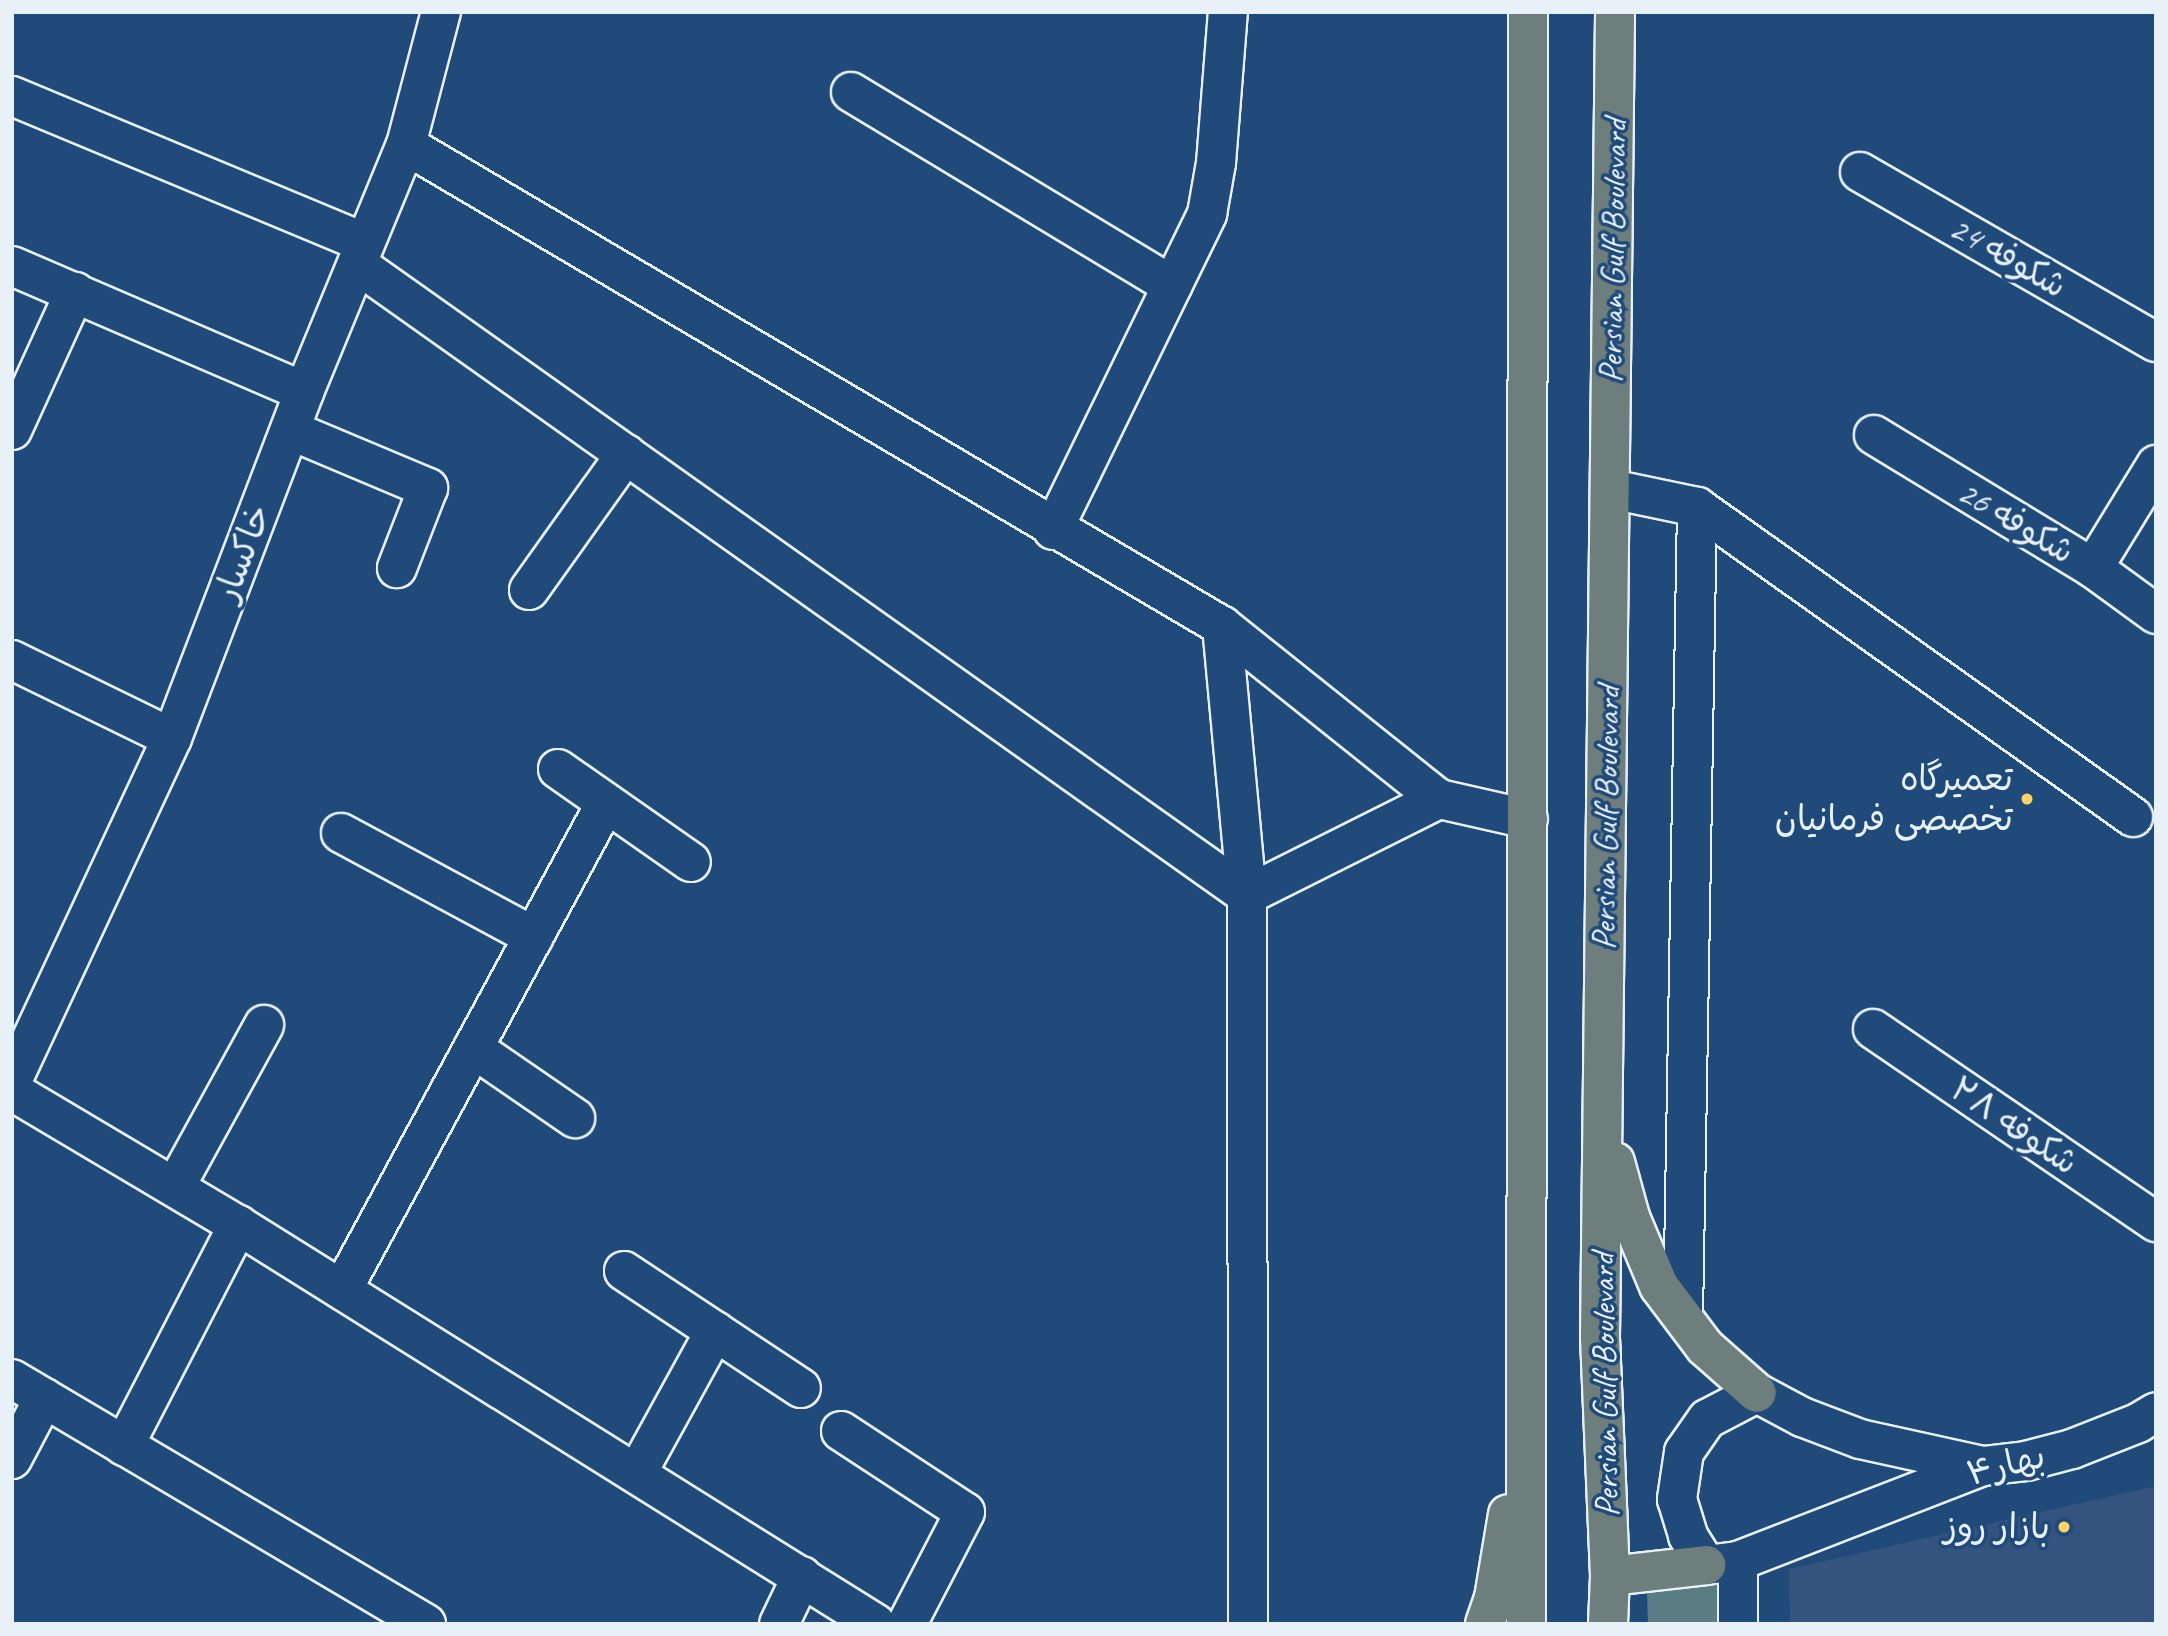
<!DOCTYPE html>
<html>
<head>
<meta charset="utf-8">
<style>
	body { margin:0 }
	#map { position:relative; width:2168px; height:1636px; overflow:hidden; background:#1f4a7a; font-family:Caveat,"Playpen Sans Arabic",sans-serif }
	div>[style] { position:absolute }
	.built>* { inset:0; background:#34547f }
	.green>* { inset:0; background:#597d82 }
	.roads { filter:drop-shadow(2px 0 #e8f1f8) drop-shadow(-2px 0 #e8f1f8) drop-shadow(0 2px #e8f1f8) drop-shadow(0 -2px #e8f1f8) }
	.minor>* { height:38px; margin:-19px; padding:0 19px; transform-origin:19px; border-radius:19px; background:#1f4a7a }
	.highway>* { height:38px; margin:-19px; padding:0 19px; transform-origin:19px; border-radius:19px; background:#6d7e7c }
	.dots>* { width:19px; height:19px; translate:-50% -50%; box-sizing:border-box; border:4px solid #1f4a7a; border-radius:50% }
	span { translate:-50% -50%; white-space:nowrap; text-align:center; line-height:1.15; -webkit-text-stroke:7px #1f4a7a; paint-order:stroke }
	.street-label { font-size:35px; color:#e8f1f8 }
	.poi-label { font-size:35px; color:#e8f1f8 }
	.right { translate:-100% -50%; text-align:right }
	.frame { position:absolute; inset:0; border:14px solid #e8f1f8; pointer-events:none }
</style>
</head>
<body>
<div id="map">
	<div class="built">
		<div style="clip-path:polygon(2156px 1486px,2156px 1624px,1790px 1624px,1789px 1569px)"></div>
	</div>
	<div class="green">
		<div style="clip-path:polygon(1726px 1584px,1726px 1624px,1648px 1624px,1647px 1593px)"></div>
	</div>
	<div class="roads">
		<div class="minor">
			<div style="left:851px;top:92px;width:375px;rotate:31.1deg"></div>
			<div style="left:12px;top:96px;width:382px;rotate:22.6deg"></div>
			<div style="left:406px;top:145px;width:947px;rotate:30.52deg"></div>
			<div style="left:1222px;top:626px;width:278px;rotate:38.6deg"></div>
			<div style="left:1439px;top:799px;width:91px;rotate:12.7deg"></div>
			<div style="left:1860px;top:172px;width:341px;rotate:29.9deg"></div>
			<div style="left:357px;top:264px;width:1091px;rotate:35.34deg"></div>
			<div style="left:1247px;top:895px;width:215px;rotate:-26.6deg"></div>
			<div style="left:12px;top:266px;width:318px;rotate:23.3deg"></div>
			<div style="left:12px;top:430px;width:152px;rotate:-65.5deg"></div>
			<div style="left:290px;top:430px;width:150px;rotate:22.8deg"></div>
			<div style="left:428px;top:488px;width:86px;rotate:111.2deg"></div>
			<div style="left:1874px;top:435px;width:256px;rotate:31.3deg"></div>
			<div style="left:2093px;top:568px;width:78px;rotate:36.1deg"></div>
			<div style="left:1611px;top:489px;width:88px;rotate:11.8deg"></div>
			<div style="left:1697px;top:507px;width:535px;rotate:35.41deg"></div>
			<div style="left:1053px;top:530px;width:352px;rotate:-64deg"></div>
			<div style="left:1207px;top:214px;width:52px;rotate:-80deg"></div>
			<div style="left:1216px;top:163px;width:151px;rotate:-85.5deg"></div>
			<div style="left:2093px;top:568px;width:121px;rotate:-58.5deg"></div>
			<div style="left:529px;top:590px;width:167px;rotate:-54.5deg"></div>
			<div style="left:1222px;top:626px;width:270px;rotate:84.7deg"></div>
			<div style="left:1247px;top:895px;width:729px;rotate:89.92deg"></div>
			<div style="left:12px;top:660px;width:178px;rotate:26deg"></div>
			<div style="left:558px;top:769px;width:162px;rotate:35deg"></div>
			<div style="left:341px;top:833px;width:219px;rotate:28.3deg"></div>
			<div style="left:1873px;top:1029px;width:343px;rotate:34.3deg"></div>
			<div style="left:473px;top:1048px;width:124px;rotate:34.5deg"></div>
			<div style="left:12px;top:1081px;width:378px;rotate:-65deg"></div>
			<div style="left:172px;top:738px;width:370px;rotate:-69.1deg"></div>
			<div style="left:304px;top:392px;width:267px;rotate:-67.6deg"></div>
			<div style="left:406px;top:145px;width:138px;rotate:-75.3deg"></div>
			<div style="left:12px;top:1091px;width:263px;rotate:30.7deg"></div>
			<div style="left:238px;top:1225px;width:752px;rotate:32.02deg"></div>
			<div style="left:175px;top:1187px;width:185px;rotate:-61.2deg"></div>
			<div style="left:624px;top:1271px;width:212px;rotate:33.5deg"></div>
			<div style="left:342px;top:1290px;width:554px;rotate:-61.54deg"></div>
			<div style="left:1683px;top:1317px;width:810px;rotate:-89.01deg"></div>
			<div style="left:12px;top:1379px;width:481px;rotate:30.6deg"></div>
			<div style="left:841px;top:1431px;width:148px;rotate:33.2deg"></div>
			<div style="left:965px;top:1512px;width:126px;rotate:117.4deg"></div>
			<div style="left:124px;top:1446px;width:249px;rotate:-62.7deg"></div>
			<div style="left:12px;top:1459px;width:69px;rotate:-62.3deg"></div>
			<div style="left:1983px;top:1466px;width:126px;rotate:-167.6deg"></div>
			<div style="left:1860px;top:1439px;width:62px;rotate:-159.2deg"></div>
			<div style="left:1802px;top:1417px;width:51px;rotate:-151.9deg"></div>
			<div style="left:1757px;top:1393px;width:56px;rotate:152.5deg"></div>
			<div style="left:1707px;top:1419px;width:40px;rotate:124.9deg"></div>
			<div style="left:1684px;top:1452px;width:48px;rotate:98.5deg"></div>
			<div style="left:1677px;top:1499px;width:39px;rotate:73deg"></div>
			<div style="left:1688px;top:1536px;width:34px;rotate:58deg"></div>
			<div style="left:1706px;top:1565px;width:32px;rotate:-7deg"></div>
			<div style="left:1738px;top:1561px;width:263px;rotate:-21.2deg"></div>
			<div style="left:1983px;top:1466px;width:43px;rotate:-6.6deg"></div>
			<div style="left:2026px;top:1461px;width:48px;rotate:-14.6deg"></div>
			<div style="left:2072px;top:1449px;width:71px;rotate:-21.5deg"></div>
			<div style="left:2138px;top:1423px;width:21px;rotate:-31deg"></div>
			<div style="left:637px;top:1473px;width:162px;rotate:-61.2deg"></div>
			<div style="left:1738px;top:1561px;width:63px;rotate:90deg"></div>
			<div style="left:779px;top:1624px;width:53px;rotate:-64.4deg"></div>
		</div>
		<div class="highway">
			<div style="left:1615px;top:1162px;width:57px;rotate:74.7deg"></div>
			<div style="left:1630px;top:1217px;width:75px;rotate:67.2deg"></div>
			<div style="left:1659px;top:1286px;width:76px;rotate:53deg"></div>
			<div style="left:1705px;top:1347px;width:69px;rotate:41.5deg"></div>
			<div style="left:1610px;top:1576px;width:97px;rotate:-6.5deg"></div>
			<div style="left:1485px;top:1624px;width:28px;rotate:-71deg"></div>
			<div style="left:1494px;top:1598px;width:85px;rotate:-80.5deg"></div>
			<div style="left:1526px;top:1624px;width:1612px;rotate:-89.93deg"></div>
			<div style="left:1608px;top:1624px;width:48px;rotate:-87.6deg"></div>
			<div style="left:1610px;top:1576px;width:239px;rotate:-92.4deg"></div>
			<div style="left:1600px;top:1337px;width:1325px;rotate:-89.35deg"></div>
		</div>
	</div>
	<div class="dots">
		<div style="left:2027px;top:799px;background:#ffd166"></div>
		<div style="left:2064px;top:1527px;background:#ffd166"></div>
	</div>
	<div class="street-label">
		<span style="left:1613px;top:251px;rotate:-89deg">Persian Gulf Boulevard</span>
		<span style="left:2008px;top:257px;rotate:30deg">شکوفه 24</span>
		<span style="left:2016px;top:522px;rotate:31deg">شکوفه 26</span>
		<span style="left:243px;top:553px;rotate:-69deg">خاکسار</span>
		<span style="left:1606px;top:818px;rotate:-89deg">Persian Gulf Boulevard</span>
		<span style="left:2014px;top:1126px;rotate:34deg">شکوفه ۲۸</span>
		<span style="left:1605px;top:1385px;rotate:-91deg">Persian Gulf Boulevard</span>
		<span style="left:2006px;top:1465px;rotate:-14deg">بهار۴</span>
	</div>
	<div class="poi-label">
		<span class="right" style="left:2013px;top:799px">تعمیرگاه<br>تخصصی فرمانیان</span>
		<span class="right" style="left:2050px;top:1527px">بازار روز</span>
	</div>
	<div class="frame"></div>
</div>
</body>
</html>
